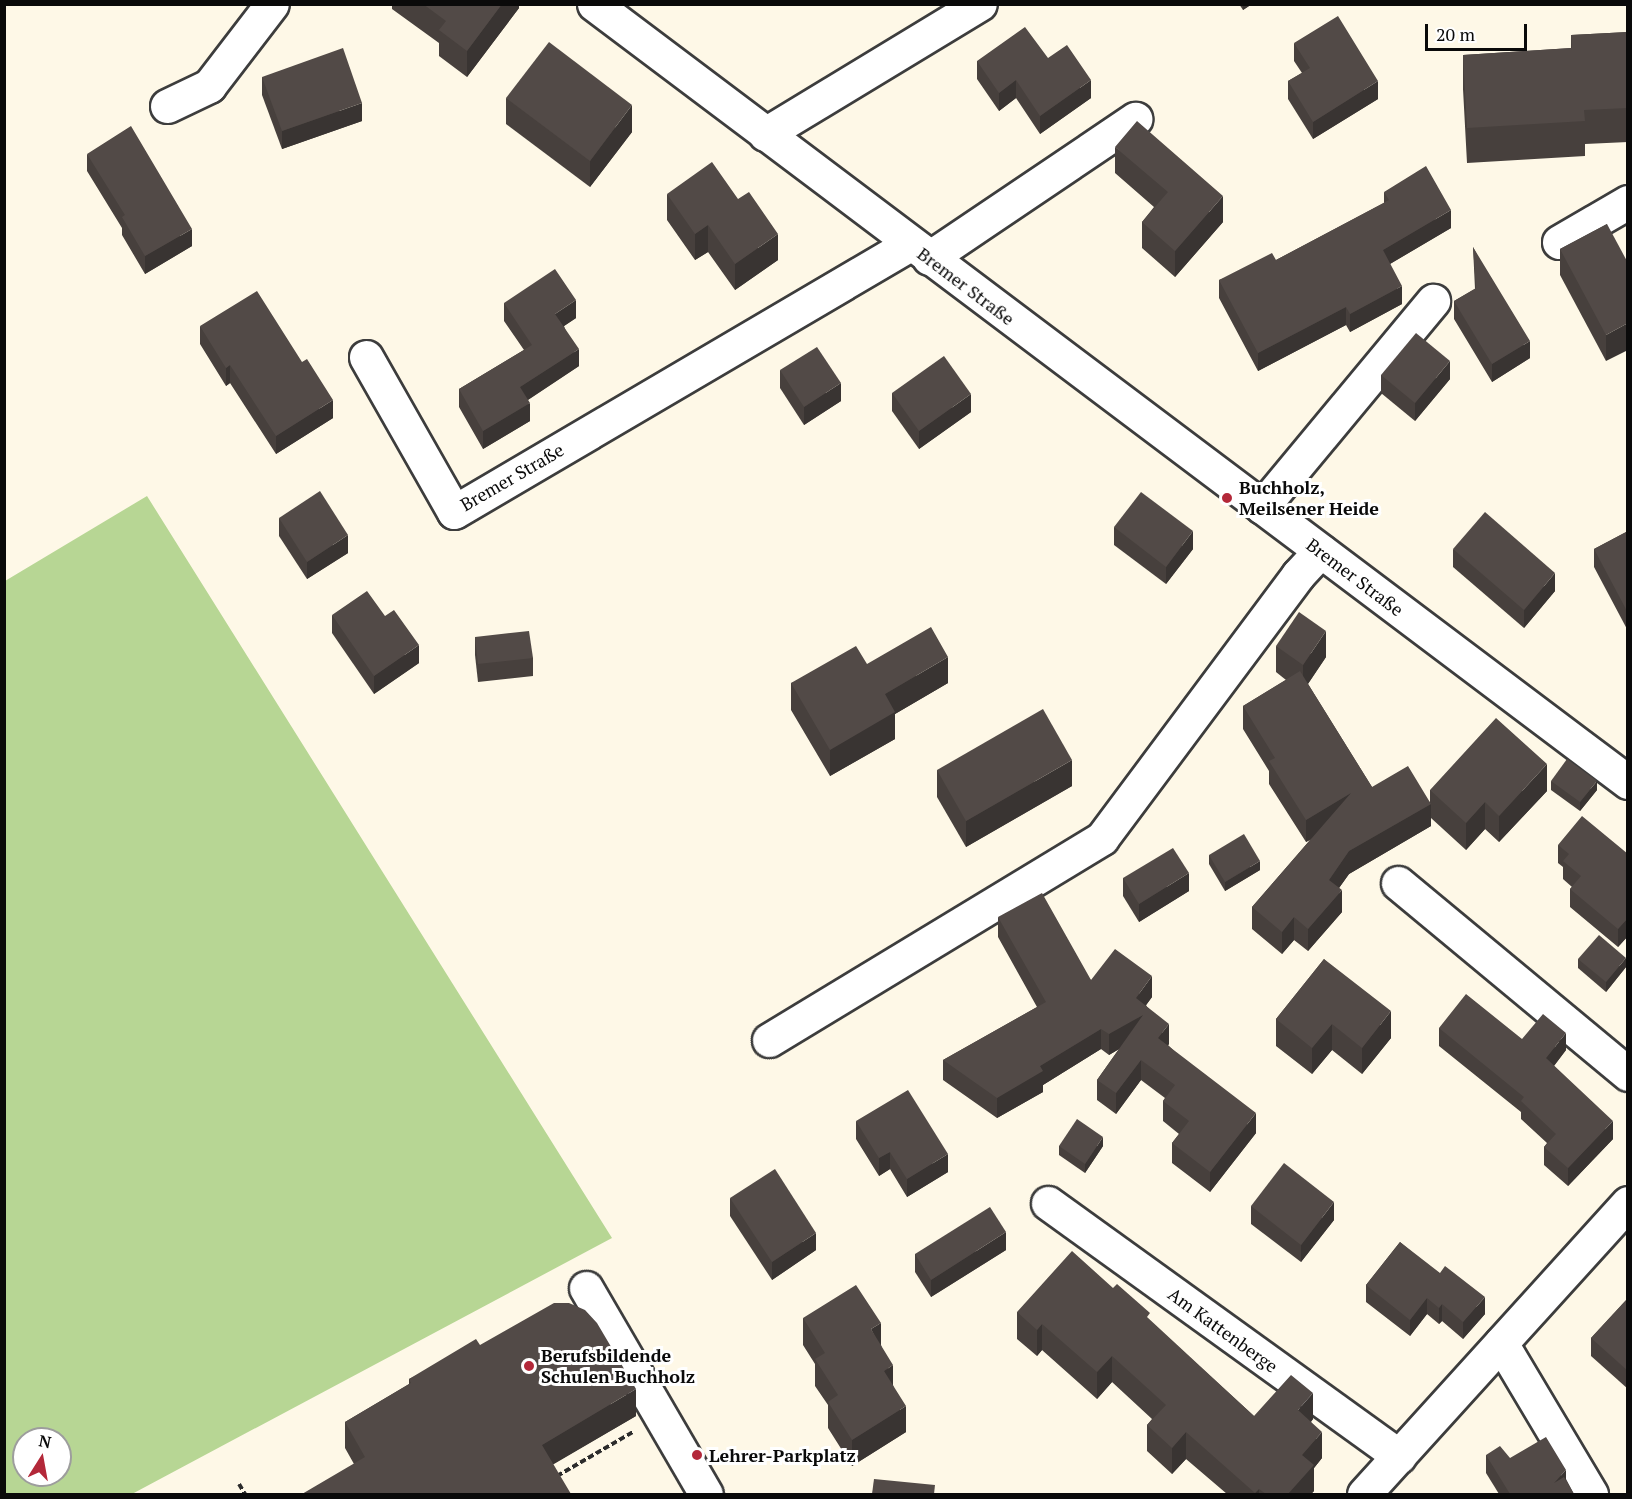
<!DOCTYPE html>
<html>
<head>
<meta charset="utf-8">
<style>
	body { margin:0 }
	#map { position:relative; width:1632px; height:1499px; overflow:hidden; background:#fef8e7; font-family:"PT Serif",serif }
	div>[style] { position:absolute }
	.forest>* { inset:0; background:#b7d694 }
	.path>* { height:4px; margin-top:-2px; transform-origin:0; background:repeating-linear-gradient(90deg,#2c2c2c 0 6px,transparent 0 9px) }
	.roads { filter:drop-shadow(2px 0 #3d3d3d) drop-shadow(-2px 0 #3d3d3d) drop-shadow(0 2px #3d3d3d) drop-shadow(0 -2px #3d3d3d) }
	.minor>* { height:33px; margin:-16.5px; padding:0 16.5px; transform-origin:16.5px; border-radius:16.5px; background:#fff }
	.wall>* { inset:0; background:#47403d }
	.shaded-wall>* { inset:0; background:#393432 }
	.building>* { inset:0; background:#524a47 }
	.dots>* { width:16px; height:16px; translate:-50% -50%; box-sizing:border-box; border:3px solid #fff; border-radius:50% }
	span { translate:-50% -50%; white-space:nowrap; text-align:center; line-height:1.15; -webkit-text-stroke:6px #fff; paint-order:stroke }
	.street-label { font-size:18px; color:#0a0a0a }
	.poi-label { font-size:18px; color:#0a0a0a; font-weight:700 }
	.left { translate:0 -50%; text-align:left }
	.frame { position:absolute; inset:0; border:6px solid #0a0a0a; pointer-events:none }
	.north { position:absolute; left:12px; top:1427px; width:60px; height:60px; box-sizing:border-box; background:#fff; border:2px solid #9d9d9d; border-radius:50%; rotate:11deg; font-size:16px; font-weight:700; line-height:24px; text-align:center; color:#0a0a0a }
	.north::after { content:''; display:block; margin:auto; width:21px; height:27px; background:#b32839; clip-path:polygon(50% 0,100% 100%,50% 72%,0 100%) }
	.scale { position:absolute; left:1425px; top:24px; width:102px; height:27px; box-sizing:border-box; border:3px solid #0a0a0a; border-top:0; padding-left:8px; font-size:18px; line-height:21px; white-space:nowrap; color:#0a0a0a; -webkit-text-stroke:4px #fff; paint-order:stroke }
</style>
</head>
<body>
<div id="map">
	<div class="forest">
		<div style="clip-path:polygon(evenodd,147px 496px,612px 1238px,132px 1494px,5px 1494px,5px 581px,147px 496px,24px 1439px,60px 1439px,60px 1475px,24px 1475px,24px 1439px)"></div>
	</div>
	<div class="path">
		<div style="left:557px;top:1476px;width:88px;rotate:-30.1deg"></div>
		<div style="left:239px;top:1484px;width:12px;rotate:59deg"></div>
	</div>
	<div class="roads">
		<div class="minor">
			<div style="left:594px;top:4px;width:1294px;rotate:36.96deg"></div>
			<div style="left:167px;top:106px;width:47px;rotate:-25.5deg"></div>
			<div style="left:209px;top:86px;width:103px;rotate:-52.5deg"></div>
			<div style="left:765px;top:134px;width:251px;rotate:-31.2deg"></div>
			<div style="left:1559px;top:242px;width:80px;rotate:-30.1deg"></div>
			<div style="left:929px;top:258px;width:249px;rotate:-34deg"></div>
			<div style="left:366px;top:357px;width:178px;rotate:60.4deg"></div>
			<div style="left:454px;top:512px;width:529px;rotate:-30.44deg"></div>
			<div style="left:1262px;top:507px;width:268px;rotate:-50.3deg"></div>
			<div style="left:1398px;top:883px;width:299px;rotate:39.7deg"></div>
			<div style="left:769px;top:1040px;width:389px;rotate:-31.2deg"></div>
			<div style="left:1102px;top:838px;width:328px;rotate:-53.3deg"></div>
			<div style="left:1298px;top:575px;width:33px;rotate:-47deg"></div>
			<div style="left:1048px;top:1203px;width:433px;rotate:35.8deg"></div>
			<div style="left:586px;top:1288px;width:238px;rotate:59.8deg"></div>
			<div style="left:1501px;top:1343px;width:176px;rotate:59.2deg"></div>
			<div style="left:1364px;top:1494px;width:393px;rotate:-47.8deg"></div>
		</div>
	</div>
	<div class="wall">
		<div style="clip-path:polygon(392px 4px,519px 4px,519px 8px,467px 77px,439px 56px,439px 43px,392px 9px)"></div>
		<div style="clip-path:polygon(1239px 4px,1252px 4px,1243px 10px)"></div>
		<div style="clip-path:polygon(1628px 32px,1628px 142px,1585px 144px,1585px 156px,1467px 163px,1463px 89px,1463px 55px,1571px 48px,1571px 35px)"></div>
		<div style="clip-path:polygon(1294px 43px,1378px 99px,1313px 139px,1288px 99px,1288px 81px,1302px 73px,1294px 61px)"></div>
		<div style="clip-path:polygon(1048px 58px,1091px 98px,1040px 134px,1016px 98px,999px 111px,977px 79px,977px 61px)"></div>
		<div style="clip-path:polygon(262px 77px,362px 121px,282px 149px,262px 95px)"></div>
		<div style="clip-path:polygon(506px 98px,632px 132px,590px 187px,506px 124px)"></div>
		<div style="clip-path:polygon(1115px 147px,1223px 222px,1175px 277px,1142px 248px,1142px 222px,1154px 207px,1115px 173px)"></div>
		<div style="clip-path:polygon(87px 154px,192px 246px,145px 274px,122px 235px,122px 228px,87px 171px)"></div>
		<div style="clip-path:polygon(1384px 192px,1451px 228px,1390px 264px,1402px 304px,1350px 332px,1346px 325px,1258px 371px,1219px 298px,1219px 280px,1276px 260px,1384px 203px)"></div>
		<div style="clip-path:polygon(667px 194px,778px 260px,735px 290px,708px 252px,695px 260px,667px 220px)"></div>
		<div style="clip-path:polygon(1607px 224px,1606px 361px,1560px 275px,1560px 249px)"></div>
		<div style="clip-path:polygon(1473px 247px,1530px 358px,1492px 382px,1454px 319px,1454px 301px,1475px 289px)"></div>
		<div style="clip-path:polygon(504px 303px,576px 318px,564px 326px,579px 366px,528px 400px,530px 421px,483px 449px,459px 407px,459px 389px,524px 350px,504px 321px)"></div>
		<div style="clip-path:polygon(200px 326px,333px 418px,276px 454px,230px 383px,226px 386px,200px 344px)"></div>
		<div style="clip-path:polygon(780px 370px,841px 401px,804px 425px,780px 388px)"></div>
		<div style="clip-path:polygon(1381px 375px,1450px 379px,1415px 421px,1381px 393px)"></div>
		<div style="clip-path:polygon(892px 393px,971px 412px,919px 449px,892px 411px)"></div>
		<div style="clip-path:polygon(279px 518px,348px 553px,307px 579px,279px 536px)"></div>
		<div style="clip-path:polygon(1114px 527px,1193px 549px,1166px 584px,1114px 545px)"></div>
		<div style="clip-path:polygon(1628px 531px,1628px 631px,1594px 567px,1594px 549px)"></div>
		<div style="clip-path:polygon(1453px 549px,1555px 591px,1524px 628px,1453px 567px)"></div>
		<div style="clip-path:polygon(332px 615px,419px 663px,374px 694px,332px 633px)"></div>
		<div style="clip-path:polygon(475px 637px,533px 658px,533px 676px,478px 682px,475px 655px)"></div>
		<div style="clip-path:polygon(1276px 646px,1326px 657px,1308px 684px,1372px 787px,1430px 802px,1430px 790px,1547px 791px,1499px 842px,1485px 829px,1466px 850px,1431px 818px,1431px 826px,1349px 874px,1339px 888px,1342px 912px,1308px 951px,1294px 940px,1282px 954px,1252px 929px,1252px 907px,1310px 840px,1306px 842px,1269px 784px,1269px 771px,1243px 729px,1243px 706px,1286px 680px,1276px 672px)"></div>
		<div style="clip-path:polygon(867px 664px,948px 683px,895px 714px,895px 739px,830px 776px,791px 710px,791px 683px)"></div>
		<div style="clip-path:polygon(937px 770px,1072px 786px,966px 847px,937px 797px)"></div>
		<div style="clip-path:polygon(1551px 781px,1597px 790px,1580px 811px,1551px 790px)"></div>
		<div style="clip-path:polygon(1558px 845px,1628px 854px,1628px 936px,1618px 947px,1570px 907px,1570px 889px,1572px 887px,1563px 879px,1563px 867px,1558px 863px)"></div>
		<div style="clip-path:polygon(1209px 855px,1260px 870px,1225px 891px,1209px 864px)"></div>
		<div style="clip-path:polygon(1123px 878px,1189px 891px,1139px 922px,1123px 896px)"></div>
		<div style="clip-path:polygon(998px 917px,1091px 980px,1152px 997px,1146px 1005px,1169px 1044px,1168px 1045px,1256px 1133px,1210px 1192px,1172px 1163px,1172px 1143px,1179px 1134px,1163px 1121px,1163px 1101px,1165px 1098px,1141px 1080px,1116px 1114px,1097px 1100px,1097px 1080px,1119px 1049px,1109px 1055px,1101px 1049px,1043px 1085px,1043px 1092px,997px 1118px,943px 1080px,943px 1060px,1037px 1007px,998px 937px)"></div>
		<div style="clip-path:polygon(1324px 959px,1391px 1038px,1362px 1074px,1332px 1050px,1312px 1074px,1276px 1046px,1276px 1019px)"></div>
		<div style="clip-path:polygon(1578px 959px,1626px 967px,1606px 992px,1578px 968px)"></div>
		<div style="clip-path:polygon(1439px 1028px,1522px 1039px,1566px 1050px,1554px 1066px,1613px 1139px,1568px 1186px,1544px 1165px,1544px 1147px,1547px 1143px,1521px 1119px,1521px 1112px,1439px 1046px)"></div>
		<div style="clip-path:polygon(856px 1121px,948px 1172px,907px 1197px,890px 1169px,879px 1176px,856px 1139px)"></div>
		<div style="clip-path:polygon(1059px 1146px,1103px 1146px,1085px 1173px,1059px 1155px)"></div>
		<div style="clip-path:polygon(730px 1198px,816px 1250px,772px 1280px,730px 1216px)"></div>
		<div style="clip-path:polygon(1251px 1206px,1334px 1220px,1301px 1262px,1251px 1224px)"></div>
		<div style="clip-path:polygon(1400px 1242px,1485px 1314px,1463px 1339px,1442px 1321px,1439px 1324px,1427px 1314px,1410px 1336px,1366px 1302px,1366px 1285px)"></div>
		<div style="clip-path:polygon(1006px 1250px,931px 1297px,915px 1272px,915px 1254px)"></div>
		<div style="clip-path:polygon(1628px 1298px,1628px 1389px,1591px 1356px,1591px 1338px)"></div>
		<div style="clip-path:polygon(1017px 1312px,1150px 1321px,1254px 1416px,1313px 1419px,1311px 1422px,1322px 1458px,1314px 1468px,1314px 1491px,1311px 1494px,1227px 1494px,1186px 1459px,1172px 1474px,1147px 1451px,1147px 1425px,1152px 1419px,1112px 1382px,1097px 1399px,1042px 1350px,1037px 1356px,1017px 1339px)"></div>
		<div style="clip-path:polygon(803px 1318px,881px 1345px,893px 1385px,906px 1432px,852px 1466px,828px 1428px,828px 1405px,815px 1386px,815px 1364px,803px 1345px)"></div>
		<div style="clip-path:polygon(480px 1345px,636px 1416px,553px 1464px,354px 1464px,345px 1448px,345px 1422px,409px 1384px,409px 1379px)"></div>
		<div style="clip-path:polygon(1486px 1455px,1510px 1458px,1566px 1479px,1574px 1494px,1499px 1494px,1486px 1473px)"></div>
	</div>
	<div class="shaded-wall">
		<div style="clip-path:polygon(502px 4px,519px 4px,519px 8px,467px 77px,467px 51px)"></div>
		<div style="clip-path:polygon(1243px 4px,1252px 4px,1243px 10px)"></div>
		<div style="clip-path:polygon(1016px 80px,1016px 98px,999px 111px,999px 93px)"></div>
		<div style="clip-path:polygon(1091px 80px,1091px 98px,1040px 134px,1040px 116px)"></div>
		<div style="clip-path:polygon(1378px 81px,1378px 99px,1313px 139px,1313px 122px)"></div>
		<div style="clip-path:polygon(362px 103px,362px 121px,282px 149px,282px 131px)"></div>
		<div style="clip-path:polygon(632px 105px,632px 132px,590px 187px,590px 161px)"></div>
		<div style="clip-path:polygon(1223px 196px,1223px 222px,1175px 277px,1175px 251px)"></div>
		<div style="clip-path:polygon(1451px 210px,1451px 228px,1383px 268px,1383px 250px)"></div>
		<div style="clip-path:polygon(708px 225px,708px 252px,695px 260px,695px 234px)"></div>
		<div style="clip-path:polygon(192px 229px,192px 246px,145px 274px,145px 256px)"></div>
		<div style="clip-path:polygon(778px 234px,778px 260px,735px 290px,735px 264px)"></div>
		<div style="clip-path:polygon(1402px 286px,1402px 304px,1350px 332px,1350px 314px)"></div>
		<div style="clip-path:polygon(576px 300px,576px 318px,555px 332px,555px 314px)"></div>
		<div style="clip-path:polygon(1346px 307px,1346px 325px,1258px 371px,1258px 353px)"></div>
		<div style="clip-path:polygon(1628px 323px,1628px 350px,1606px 361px,1606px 335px)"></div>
		<div style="clip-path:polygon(1530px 341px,1530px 358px,1492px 382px,1492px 364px)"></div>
		<div style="clip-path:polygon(579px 349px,579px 366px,520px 405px,520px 387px)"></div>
		<div style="clip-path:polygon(1450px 361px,1450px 379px,1415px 421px,1415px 403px)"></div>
		<div style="clip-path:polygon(230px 365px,230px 383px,226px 386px,226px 368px)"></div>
		<div style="clip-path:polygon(841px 383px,841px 401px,804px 425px,804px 407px)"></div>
		<div style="clip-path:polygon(971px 394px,971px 412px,919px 449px,919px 431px)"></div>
		<div style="clip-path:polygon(333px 400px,333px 418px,276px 454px,276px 436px)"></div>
		<div style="clip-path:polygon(530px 403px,530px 421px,483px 449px,483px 431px)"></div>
		<div style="clip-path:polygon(1193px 531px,1193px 549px,1166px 584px,1166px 567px)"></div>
		<div style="clip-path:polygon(348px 535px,348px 553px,307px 579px,307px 562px)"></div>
		<div style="clip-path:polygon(1555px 573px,1555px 591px,1524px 628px,1524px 610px)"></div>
		<div style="clip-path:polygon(1326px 631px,1326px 657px,1303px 691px,1303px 665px)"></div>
		<div style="clip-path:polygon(419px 645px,419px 663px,374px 694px,374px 676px)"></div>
		<div style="clip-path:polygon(948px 657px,948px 683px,895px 714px,895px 739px,830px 776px,830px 750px,885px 694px)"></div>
		<div style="clip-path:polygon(1072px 760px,1072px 786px,966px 847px,966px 821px)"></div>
		<div style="clip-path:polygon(1547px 764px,1547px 791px,1499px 842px,1499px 816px)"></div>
		<div style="clip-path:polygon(1597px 781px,1597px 790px,1580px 811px,1580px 802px)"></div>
		<div style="clip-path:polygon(1351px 793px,1351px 815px,1306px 842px,1306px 820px)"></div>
		<div style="clip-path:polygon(1485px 802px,1485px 829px,1466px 850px,1466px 823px)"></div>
		<div style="clip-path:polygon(1431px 804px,1431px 826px,1349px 874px,1329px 902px,1329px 880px,1349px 851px)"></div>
		<div style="clip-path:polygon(1260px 861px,1260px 870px,1225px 891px,1225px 882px)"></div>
		<div style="clip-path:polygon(1189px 873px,1189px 891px,1139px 922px,1139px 904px)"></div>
		<div style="clip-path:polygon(1342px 890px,1342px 912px,1308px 951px,1308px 929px)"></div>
		<div style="clip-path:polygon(1294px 917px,1294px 940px,1282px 954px,1282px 932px)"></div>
		<div style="clip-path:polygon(1628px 918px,1628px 936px,1618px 947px,1618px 929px)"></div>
		<div style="clip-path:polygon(1626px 958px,1626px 967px,1606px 992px,1606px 982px)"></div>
		<div style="clip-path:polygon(1152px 976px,1152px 997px,1136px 1019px,1143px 1015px,1143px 1035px,1109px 1055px,1109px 1034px,1136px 998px)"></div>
		<div style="clip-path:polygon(1391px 1011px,1391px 1038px,1362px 1074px,1362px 1048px)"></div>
		<div style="clip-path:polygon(1169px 1024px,1169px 1044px,1158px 1058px,1158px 1038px)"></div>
		<div style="clip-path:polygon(1332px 1024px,1332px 1050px,1312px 1074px,1312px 1048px)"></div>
		<div style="clip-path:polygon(1101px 1029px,1101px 1049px,1043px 1085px,1043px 1092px,997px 1118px,997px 1098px,1040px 1066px)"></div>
		<div style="clip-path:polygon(1566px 1033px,1566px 1050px,1546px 1076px,1546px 1058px)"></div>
		<div style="clip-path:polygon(1141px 1060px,1141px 1080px,1116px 1114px,1116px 1093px)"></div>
		<div style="clip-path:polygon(1256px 1113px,1256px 1133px,1210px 1192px,1210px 1172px)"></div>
		<div style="clip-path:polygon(1613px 1121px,1613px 1139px,1568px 1186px,1568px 1168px)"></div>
		<div style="clip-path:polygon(1103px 1137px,1103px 1146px,1085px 1173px,1085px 1164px)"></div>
		<div style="clip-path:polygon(890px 1152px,890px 1169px,879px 1176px,879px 1158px)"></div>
		<div style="clip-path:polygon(948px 1154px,948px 1172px,907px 1197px,907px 1179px)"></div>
		<div style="clip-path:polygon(1334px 1202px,1334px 1220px,1301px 1262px,1301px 1245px)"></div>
		<div style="clip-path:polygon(1006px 1232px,1006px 1250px,931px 1297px,931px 1280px)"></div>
		<div style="clip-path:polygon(816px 1233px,816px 1250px,772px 1280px,772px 1262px)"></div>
		<div style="clip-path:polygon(1485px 1297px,1485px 1314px,1463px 1339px,1463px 1322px)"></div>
		<div style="clip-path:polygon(1427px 1298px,1427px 1314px,1410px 1336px,1410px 1320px)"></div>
		<div style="clip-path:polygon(1442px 1304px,1442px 1321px,1439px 1324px,1439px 1308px)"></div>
		<div style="clip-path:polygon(881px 1323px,881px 1350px,871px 1329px)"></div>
		<div style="clip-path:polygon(1042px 1324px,1042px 1350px,1037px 1356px,1037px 1330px)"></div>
		<div style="clip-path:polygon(1112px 1356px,1112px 1382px,1097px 1399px,1097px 1372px)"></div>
		<div style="clip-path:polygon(893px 1365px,893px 1392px,884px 1371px)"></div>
		<div style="clip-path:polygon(636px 1389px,636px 1416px,542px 1471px,542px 1445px)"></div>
		<div style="clip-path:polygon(1313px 1393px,1313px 1419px,1298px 1437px,1298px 1410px)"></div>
		<div style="clip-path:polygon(906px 1406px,906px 1432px,852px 1466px,852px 1440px)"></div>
		<div style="clip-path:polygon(1186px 1432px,1186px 1459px,1172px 1474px,1172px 1448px)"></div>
		<div style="clip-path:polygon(1322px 1432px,1322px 1458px,1314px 1468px,1314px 1491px,1311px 1494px,1288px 1494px,1302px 1455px)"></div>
		<div style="clip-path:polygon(1566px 1470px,1566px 1488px,1554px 1483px)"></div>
		<div style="clip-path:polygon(1259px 1489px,1259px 1494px,1255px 1494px,1255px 1493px)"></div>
	</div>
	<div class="building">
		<div style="clip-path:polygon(423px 4px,502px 4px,467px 51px,439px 30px,446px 21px)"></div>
		<div style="clip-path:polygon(1338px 16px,1378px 81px,1313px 122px,1288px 81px,1310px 68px,1294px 43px)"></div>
		<div style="clip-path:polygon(1025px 27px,1048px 58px,1067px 45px,1091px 80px,1040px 116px,1016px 80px,999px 93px,977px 61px)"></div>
		<div style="clip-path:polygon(1628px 32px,1628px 108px,1584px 110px,1585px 121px,1467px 128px,1463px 55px,1572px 48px,1571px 35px)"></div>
		<div style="clip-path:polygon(549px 42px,632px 105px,590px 161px,506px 98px)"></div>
		<div style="clip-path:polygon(343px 48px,362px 103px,282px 131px,262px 77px)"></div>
		<div style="clip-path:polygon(1137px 121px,1223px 196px,1175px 251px,1142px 222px,1168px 192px,1115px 147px)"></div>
		<div style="clip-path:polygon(131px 126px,192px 229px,145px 256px,122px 217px,125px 215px,87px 154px)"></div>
		<div style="clip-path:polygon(712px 162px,738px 199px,749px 192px,778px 234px,735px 264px,708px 225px,695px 234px,667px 194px)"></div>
		<div style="clip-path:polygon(1426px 166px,1451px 210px,1383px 250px,1402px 286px,1350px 314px,1346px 307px,1258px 353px,1219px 280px,1272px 253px,1276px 260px,1389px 200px,1384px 192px)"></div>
		<div style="clip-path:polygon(1607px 224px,1628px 263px,1628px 323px,1606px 335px,1560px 249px)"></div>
		<div style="clip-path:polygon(1473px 247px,1530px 341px,1492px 364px,1454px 301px,1476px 288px)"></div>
		<div style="clip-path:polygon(555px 269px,576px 300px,555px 314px,579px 349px,520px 387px,530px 403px,483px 431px,459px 389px,532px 345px,504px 303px)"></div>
		<div style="clip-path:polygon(257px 291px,302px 362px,307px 359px,333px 400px,276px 436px,230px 365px,226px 368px,200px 326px)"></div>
		<div style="clip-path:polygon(1416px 333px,1450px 361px,1415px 403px,1381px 375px)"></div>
		<div style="clip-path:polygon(817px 347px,841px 383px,804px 407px,780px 370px)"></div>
		<div style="clip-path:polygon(944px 356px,971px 394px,919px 431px,892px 393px)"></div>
		<div style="clip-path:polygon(320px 491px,348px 535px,307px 562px,279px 518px)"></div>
		<div style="clip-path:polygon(1141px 492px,1193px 531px,1166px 567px,1114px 527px)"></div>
		<div style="clip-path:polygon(1485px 512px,1555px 573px,1524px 610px,1453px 549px)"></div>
		<div style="clip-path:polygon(1628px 531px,1628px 613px,1594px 549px)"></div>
		<div style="clip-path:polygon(367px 591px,385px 616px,394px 610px,419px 645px,374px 676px,332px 615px)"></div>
		<div style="clip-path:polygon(1299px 612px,1326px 631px,1303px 665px,1276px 646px)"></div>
		<div style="clip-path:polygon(931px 627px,948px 657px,885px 694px,895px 712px,830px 750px,791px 683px,856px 646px,867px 664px)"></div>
		<div style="clip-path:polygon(529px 631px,533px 658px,478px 664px,475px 637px)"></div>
		<div style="clip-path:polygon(1300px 671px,1372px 787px,1408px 766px,1431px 804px,1349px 851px,1329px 880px,1342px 890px,1308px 929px,1294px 917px,1282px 932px,1252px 907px,1351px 793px,1306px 820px,1269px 761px,1275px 758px,1243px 706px)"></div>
		<div style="clip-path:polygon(1043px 709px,1072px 760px,966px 821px,937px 770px)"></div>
		<div style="clip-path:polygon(1496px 718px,1547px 764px,1499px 816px,1485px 802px,1466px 823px,1430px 790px)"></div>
		<div style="clip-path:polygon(1567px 759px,1597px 781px,1580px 802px,1551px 781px)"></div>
		<div style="clip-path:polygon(1582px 816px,1628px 854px,1628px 918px,1618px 929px,1570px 889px,1581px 876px,1563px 861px,1569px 854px,1558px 845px)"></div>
		<div style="clip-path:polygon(1244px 834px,1260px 861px,1225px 882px,1209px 855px)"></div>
		<div style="clip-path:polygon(1173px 848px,1189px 873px,1139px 904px,1123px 878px)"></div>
		<div style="clip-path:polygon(1042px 893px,1091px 980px,1115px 949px,1152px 976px,1136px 998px,1169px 1024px,1158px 1038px,1256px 1113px,1210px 1172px,1172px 1143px,1189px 1121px,1163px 1101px,1175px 1085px,1141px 1060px,1116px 1093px,1097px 1080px,1143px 1015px,1109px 1034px,1101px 1029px,1040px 1066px,1043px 1071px,997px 1098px,943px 1060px,1046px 1002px,998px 917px)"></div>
		<div style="clip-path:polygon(1599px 935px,1626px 958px,1606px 982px,1578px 959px)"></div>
		<div style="clip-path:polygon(1324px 959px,1391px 1011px,1362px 1048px,1332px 1024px,1312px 1048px,1276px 1019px)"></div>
		<div style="clip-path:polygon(1466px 994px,1522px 1039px,1543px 1014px,1566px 1033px,1546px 1058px,1613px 1121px,1568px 1168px,1544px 1147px,1556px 1134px,1521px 1101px,1524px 1097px,1439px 1028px)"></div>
		<div style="clip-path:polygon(908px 1090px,948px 1154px,907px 1179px,890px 1152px,879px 1158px,856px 1121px)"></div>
		<div style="clip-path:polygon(1077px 1119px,1103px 1137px,1085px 1164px,1059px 1146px)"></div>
		<div style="clip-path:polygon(1284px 1163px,1334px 1202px,1301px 1245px,1251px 1206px)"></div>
		<div style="clip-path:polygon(775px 1169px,816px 1233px,772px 1262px,730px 1198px)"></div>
		<div style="clip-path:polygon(990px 1207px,1006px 1232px,931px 1280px,915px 1254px)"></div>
		<div style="clip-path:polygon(1400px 1242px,1440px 1273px,1445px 1266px,1485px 1297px,1463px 1322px,1442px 1304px,1439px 1308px,1427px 1298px,1410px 1320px,1366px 1285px)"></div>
		<div style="clip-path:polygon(1072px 1251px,1113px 1288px,1117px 1284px,1150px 1313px,1147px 1317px,1254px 1416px,1291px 1375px,1313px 1393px,1298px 1410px,1322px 1432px,1302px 1455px,1314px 1465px,1288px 1494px,1266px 1494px,1259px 1489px,1255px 1493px,1186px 1432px,1172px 1448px,1147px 1425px,1166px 1405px,1112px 1356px,1097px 1372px,1042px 1324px,1037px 1330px,1017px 1312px)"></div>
		<div style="clip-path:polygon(856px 1285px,881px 1323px,871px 1329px,893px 1365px,884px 1371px,906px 1406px,852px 1440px,828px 1402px,838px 1395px,815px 1359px,825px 1353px,803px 1318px)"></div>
		<div style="clip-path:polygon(1628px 1298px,1628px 1371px,1591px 1338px)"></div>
		<div style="clip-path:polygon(554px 1303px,569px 1303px,585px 1310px,597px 1323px,636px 1389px,542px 1445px,571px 1494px,302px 1494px,365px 1457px,345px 1422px,411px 1383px,409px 1379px,476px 1339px,480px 1345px)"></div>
		<div style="clip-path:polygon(1546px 1437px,1566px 1470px,1554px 1483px,1564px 1477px,1574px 1494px,1510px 1494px,1486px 1455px,1500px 1446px,1510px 1458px)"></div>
		<div style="clip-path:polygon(874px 1479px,935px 1485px,934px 1494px,872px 1494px)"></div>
	</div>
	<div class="dots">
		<div style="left:1227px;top:498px;background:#b32839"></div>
		<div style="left:529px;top:1366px;background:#b32839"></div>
		<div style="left:697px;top:1455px;background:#b32839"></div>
	</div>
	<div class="street-label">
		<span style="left:966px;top:286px;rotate:37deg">Bremer Straße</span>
		<span style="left:512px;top:477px;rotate:-30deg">Bremer Straße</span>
		<span style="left:1355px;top:577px;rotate:37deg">Bremer Straße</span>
		<span style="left:1223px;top:1330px;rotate:36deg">Am Kattenberge</span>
	</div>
	<div class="poi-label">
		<span class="left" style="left:1239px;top:498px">Buchholz,<br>Meilsener Heide</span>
		<span class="left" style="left:541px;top:1366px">Berufsbildende<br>Schulen Buchholz</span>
		<span class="left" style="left:709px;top:1455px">Lehrer-Parkplatz</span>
	</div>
	<div class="frame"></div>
	<div class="north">N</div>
	<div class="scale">20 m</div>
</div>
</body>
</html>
